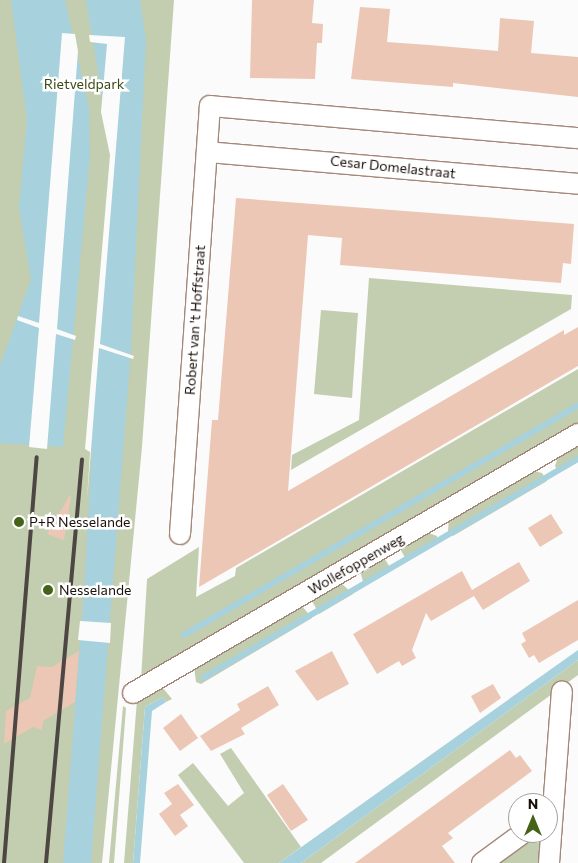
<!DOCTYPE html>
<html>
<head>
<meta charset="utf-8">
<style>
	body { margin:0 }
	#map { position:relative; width:578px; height:863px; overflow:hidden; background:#fbfbfb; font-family:Commissioner,sans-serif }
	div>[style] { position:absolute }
	.green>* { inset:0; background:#c2ceaf }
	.water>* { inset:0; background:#a6d1dd }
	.pier>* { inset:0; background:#fbfbfb }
	.stream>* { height:5.5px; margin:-2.75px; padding:0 2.75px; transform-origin:2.75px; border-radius:2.75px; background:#a6d1dd }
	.building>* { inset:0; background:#ecc7b6 }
	.roads { filter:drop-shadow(1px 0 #a48779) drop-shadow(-1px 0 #a48779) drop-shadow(0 1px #a48779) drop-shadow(0 -1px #a48779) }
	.minor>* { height:20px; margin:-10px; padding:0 10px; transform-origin:10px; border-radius:10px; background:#fff }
	.rail>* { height:4px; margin:-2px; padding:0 2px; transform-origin:2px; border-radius:2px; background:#4e4642 }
	.dots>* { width:14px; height:14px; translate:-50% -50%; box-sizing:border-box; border:2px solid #fff; border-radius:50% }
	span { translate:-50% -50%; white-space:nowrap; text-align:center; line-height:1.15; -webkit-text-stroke:5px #fff; paint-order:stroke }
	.park-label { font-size:14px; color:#394814 }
	.street-label { font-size:14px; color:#1a100b }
	.poi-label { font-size:14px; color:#1a100b }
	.left { translate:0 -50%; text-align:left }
	.north { position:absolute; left:508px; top:793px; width:50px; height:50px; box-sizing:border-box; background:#fff; border:1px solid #a39f9d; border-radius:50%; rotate:0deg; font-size:14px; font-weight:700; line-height:20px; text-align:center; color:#1a100b }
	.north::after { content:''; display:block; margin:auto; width:18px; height:22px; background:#446318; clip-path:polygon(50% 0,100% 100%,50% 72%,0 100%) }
</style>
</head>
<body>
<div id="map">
	<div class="green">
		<div style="clip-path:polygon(0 0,174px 0,142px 447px,102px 863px,0 863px)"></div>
		<div style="clip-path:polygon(369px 278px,572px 295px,571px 309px,291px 470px,292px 455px,359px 420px)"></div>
		<div style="clip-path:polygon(321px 310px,358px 313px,352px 398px,314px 394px)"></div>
		<div style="clip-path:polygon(578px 369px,578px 426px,141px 680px,147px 579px,199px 547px,196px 597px,235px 576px,236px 568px)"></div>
		<div style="clip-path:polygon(578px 443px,578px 462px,559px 473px,555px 466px,559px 454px)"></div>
		<div style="clip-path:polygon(530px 470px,542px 473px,547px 481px,453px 536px,448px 531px,449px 518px)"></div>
		<div style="clip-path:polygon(426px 532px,437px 536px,438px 542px,407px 561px,399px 547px)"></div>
		<div style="clip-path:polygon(383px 556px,391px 569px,364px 585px,360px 571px)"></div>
		<div style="clip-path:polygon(340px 582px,353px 594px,319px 614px,311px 599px)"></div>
		<div style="clip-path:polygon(301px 605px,312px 618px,201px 684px,196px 682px,194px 667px)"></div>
		<div style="clip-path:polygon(578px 660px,578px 675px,321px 863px,301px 863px)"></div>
		<div style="clip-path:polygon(162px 687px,172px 699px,166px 702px,163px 697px,145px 707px,133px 863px,124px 863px,137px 700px)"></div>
		<div style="clip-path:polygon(123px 706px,126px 708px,114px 863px,109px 863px)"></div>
		<div style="clip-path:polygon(231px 748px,301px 847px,279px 863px,244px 863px,178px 775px,193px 763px,228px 806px,244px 793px,220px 754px)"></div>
		<div style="clip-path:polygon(529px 840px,541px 844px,542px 863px,495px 863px)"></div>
	</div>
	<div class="water">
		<div style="clip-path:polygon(11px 0,65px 0,89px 108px,90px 155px,63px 447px,0 443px,0 366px,31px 279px,19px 207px,27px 120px)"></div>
		<div style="clip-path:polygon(86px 0,140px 0,146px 40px,131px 349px,91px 863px,63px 863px,84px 592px,92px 450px,88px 449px,112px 155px)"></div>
		<div style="clip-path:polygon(578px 650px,578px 660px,301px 863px,279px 863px)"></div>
		<div style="clip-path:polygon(163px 697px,166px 702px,152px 711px,140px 863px,133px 863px,145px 707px)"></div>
	</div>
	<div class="pier">
		<div style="clip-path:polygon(62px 33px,75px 34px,78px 51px,57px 329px,76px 336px,75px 340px,56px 334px,47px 449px,29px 447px,39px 328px,17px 320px,18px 316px,39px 323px)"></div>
		<div style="clip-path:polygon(89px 35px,125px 37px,100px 344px,134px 356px,133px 359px,99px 348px,87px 501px,90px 452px,85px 449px,110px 155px,101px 112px,107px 44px,90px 42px)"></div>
		<div style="clip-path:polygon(80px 621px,111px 623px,110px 643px,78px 640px)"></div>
	</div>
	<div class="stream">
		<div style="left:184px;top:635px;width:456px;rotate:-30.2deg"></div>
		<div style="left:203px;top:678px;width:434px;rotate:-30.3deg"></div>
	</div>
	<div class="building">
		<div style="clip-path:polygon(252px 0,314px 0,312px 23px,323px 24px,322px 43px,317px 43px,315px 79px,250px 78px)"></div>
		<div style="clip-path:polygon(360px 7px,390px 9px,387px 42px,429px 45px,498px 51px,500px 18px,534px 21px,531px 53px,578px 57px,578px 97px,453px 83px,453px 87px,351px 79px)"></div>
		<div style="clip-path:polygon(236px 198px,574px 224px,571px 264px,563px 263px,561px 283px,340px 265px,342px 238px,308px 235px,288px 491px,564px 330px,564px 335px,578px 327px,578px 366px,199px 587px,212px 420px,218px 420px)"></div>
		<div style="clip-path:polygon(70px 495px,71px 496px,64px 540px,47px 534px)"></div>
		<div style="clip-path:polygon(551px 514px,563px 533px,540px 547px,528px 528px)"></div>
		<div style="clip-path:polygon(519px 562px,530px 581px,483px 610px,474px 596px,431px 621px,426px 613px,412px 650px,416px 658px,402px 666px,399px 661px,377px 674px,353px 634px,462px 571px,472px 590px)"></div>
		<div style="clip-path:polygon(578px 600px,578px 640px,539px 663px,534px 655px,529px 658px,521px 644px,526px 641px,522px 633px)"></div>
		<div style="clip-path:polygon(79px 651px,75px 702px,43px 721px,42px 730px,33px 727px,4px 744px,6px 711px,30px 698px,37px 666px,52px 667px)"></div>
		<div style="clip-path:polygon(332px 651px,349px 684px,317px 701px,295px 671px)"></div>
		<div style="clip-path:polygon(493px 684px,501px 698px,480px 713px,471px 696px)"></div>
		<div style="clip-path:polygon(268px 686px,279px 705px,241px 728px,245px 734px,211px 751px,200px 736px,240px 710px,237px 704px)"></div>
		<div style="clip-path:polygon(181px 714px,198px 738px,180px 751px,163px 728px)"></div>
		<div style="clip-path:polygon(510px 750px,516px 758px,520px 755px,532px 771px,448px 833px,453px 838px,442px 846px,455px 863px,355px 863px)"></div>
		<div style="clip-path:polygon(178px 784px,194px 805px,180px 815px,188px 826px,175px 836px,159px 814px,172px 804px,164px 793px)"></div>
		<div style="clip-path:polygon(283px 784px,308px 820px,291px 831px,267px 795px)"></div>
	</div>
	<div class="roads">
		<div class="minor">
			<div style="left:207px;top:152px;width:372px;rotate:4.9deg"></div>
			<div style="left:180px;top:534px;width:429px;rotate:-86deg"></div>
			<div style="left:210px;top:106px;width:369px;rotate:5deg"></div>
			<div style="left:133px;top:693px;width:515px;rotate:-30.2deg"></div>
			<div style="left:482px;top:863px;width:51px;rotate:-36.2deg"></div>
			<div style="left:549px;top:863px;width:172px;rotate:-85.7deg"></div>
		</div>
	</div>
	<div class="rail">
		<div style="left:4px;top:863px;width:407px;rotate:-85.4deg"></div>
		<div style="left:46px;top:863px;width:405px;rotate:-84.9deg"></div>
	</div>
	<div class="dots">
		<div style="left:19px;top:522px;background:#446318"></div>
		<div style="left:48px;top:590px;background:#446318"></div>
	</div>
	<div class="park-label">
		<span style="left:84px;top:84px">Rietveldpark</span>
	</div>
	<div class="street-label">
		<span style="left:393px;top:167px;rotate:6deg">Cesar Domelastraat</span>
		<span style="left:195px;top:320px;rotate:-86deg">Robert van 't Hoffstraat</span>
		<span style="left:356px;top:564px;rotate:-30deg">Wollefoppenweg</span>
	</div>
	<div class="poi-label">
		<span class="left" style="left:29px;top:522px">P+R Nesselande</span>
		<span class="left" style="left:59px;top:590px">Nesselande</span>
	</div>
	<div class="north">N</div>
</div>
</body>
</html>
